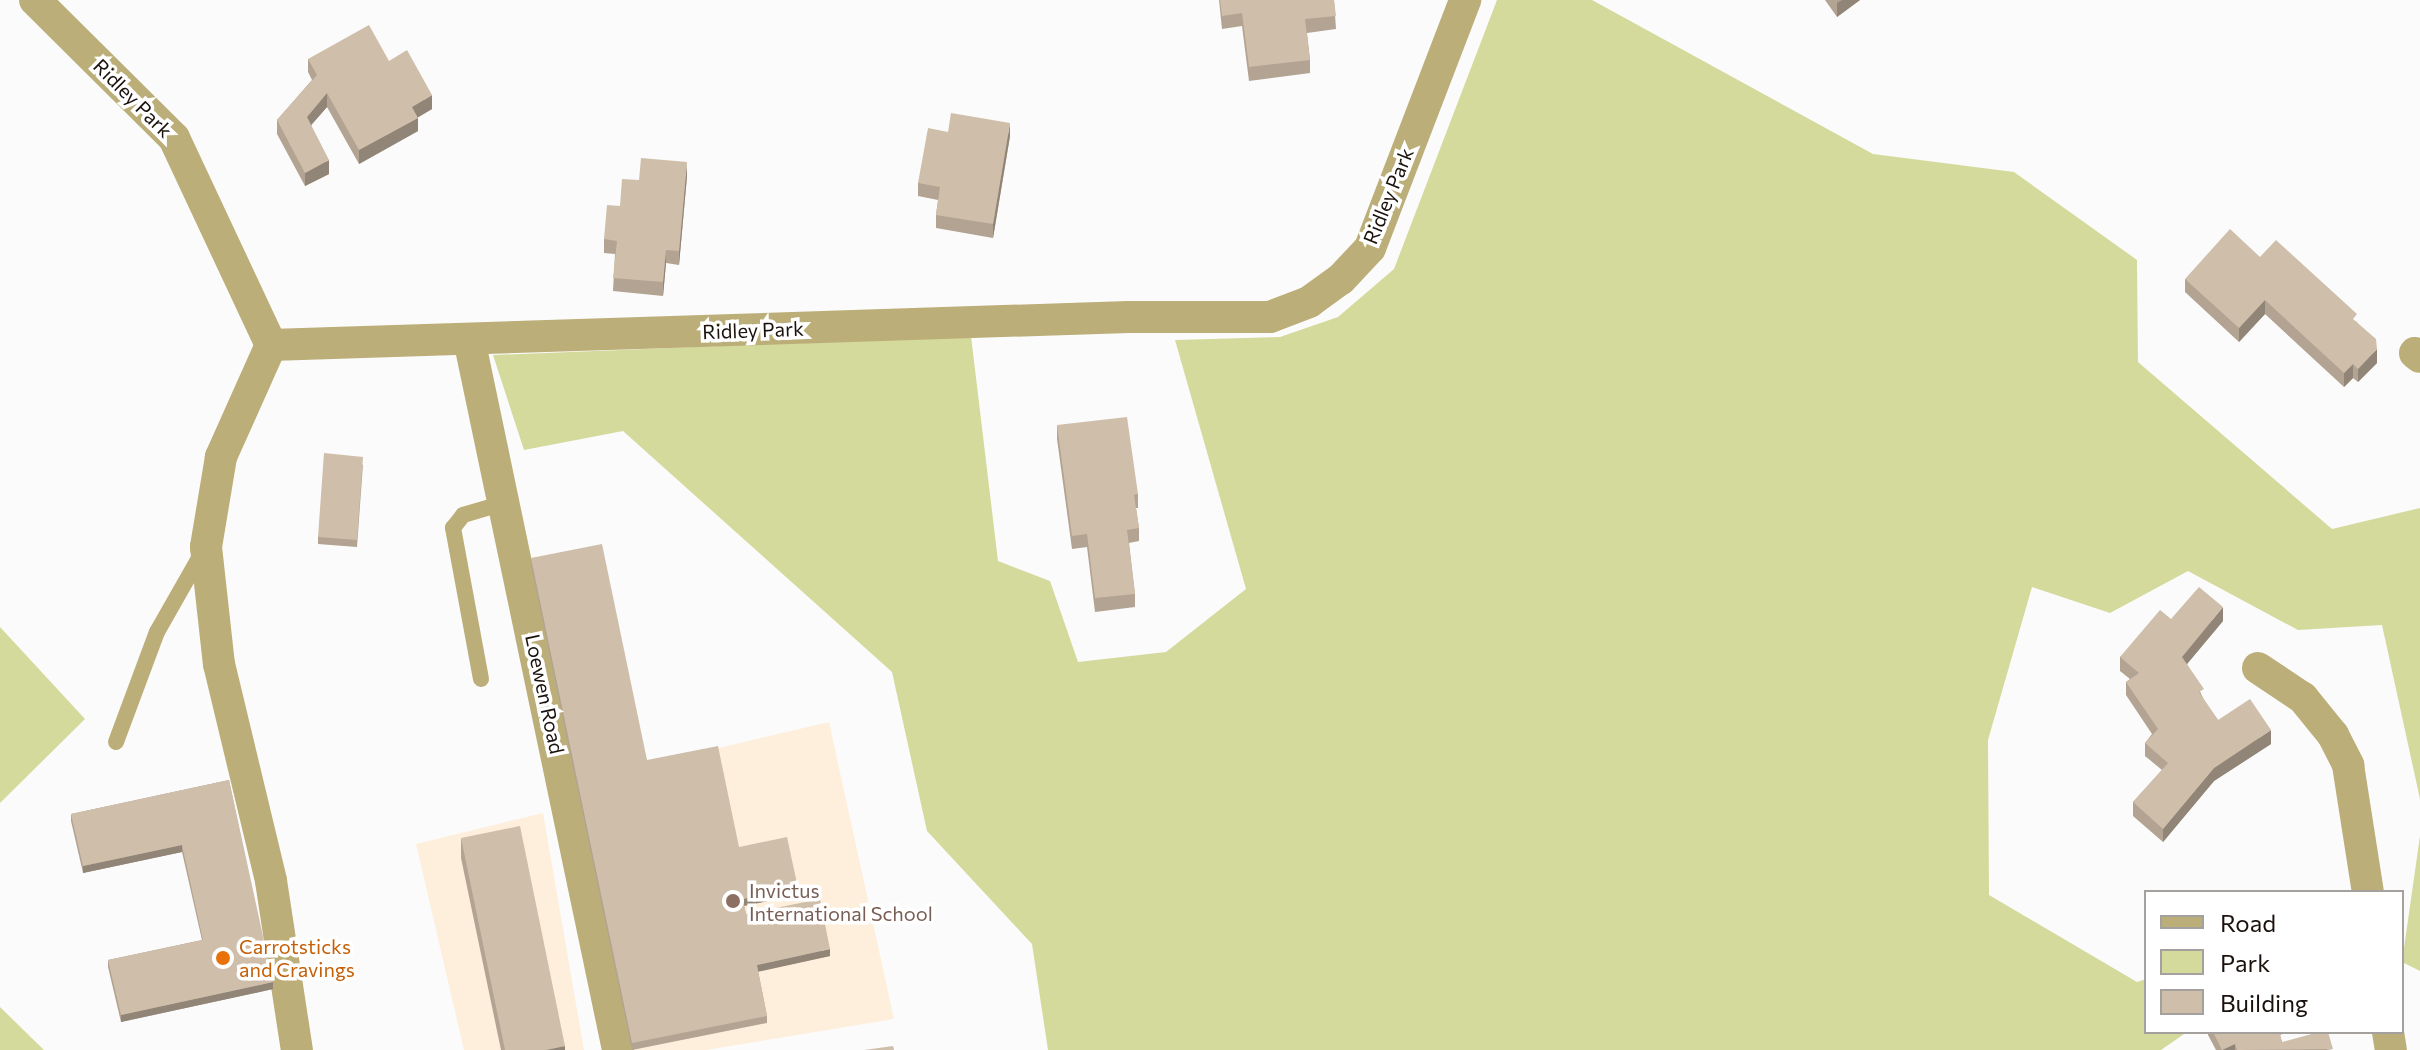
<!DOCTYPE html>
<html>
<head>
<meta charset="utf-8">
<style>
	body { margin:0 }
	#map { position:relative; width:2420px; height:1050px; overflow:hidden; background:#fbfbfb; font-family:Commissioner,sans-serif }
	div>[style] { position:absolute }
	.education>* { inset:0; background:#feefdc }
	.green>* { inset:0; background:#d4da9c }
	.service>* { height:16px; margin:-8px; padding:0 8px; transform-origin:8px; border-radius:8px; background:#bcae78 }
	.minor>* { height:32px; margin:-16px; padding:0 16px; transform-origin:16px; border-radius:16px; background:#bcae78 }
	.wall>* { inset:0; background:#b2a392 }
	.shaded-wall>* { inset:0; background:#918577 }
	.building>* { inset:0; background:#cfbeaa }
	.dots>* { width:22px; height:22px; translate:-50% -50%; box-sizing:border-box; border:4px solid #fff; border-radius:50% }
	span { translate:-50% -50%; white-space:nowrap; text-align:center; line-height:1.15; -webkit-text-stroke:7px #fff; paint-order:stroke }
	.street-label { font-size:20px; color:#1a110d }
	.education-label { font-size:20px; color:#785e54 }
	.left { translate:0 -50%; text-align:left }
	.food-label { font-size:20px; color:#c56008 }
	.legend { position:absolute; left:2144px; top:890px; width:260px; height:144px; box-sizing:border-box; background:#fff; border:2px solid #a3a09e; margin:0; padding:10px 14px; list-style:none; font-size:24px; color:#1a110d }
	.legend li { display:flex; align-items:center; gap:16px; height:40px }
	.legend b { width:40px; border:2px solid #a3a09e }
</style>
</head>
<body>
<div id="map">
	<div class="education">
		<div style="clip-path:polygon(829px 722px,894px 1019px,706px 1050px,632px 1050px,571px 783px)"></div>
		<div style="clip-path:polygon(543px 813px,584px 1050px,464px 1050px,416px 844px)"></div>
	</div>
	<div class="green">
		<div style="clip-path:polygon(1497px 0,1592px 0,1873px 154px,2014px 172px,2137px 260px,2138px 362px,2332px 529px,2420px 508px,2420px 799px,2382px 625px,2298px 630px,2188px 571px,2110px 613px,2032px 587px,1988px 740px,1989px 895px,2137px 982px,2146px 979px,2146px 1032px,2187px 1032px,2161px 1050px,1048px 1050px,1032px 944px,927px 831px,892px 672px,623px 431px,524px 450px,493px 355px,971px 336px,998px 561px,1050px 581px,1078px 662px,1166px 652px,1246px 589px,1175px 340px,1280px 337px,1338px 317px,1394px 269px)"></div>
		<div style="clip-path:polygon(0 627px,85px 719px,0 803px)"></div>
		<div style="clip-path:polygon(2420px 836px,2420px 971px,2402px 962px)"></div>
		<div style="clip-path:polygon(0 1007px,44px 1050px,0 1050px)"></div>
	</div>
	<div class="service">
		<div style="left:481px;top:679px;width:154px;rotate:-100.5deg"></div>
		<div style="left:453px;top:528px;width:16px;rotate:-52deg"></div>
		<div style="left:463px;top:515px;width:43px;rotate:-16.3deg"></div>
		<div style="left:116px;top:742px;width:117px;rotate:-69.6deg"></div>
		<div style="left:157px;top:632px;width:93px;rotate:-60.4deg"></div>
	</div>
	<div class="minor">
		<div style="left:35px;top:0;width:196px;rotate:44.8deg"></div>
		<div style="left:174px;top:138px;width:229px;rotate:64.9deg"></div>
		<div style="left:469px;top:339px;width:726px;rotate:78.16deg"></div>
		<div style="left:271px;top:345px;width:858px;rotate:-1.87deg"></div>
		<div style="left:1129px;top:317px;width:141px"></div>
		<div style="left:1270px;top:317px;width:42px;rotate:-21deg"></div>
		<div style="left:1309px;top:302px;width:39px;rotate:-36deg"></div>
		<div style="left:1341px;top:279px;width:42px;rotate:-46.9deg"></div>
		<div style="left:1370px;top:248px;width:266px;rotate:-69deg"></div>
		<div style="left:271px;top:345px;width:123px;rotate:114.1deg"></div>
		<div style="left:221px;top:457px;width:91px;rotate:99.5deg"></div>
		<div style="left:206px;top:547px;width:118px;rotate:83.7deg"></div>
		<div style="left:219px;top:664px;width:223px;rotate:76.5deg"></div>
		<div style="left:271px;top:881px;width:171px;rotate:81.3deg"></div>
		<div style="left:2415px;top:353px;width:6px;rotate:39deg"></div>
		<div style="left:2258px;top:668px;width:54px;rotate:33.7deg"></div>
		<div style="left:2303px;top:698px;width:48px;rotate:51deg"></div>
		<div style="left:2333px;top:735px;width:34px;rotate:63deg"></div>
		<div style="left:2348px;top:765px;width:129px;rotate:81.1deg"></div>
		<div style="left:2388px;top:1032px;width:18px;rotate:81deg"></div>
	</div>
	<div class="wall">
		<div style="clip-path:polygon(1219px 0,1334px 0,1336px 29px,1307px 33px,1310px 60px,1310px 73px,1249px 81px,1242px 26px,1222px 29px)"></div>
		<div style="clip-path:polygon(1825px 0,1860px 0,1837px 17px)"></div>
		<div style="clip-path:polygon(308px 59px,389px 61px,432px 109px,418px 117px,418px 131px,359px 164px,327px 107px,311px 125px,329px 174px,305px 186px,277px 134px,277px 120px,312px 80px,308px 72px)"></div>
		<div style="clip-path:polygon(948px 132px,1010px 136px,993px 238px,936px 228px,936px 215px,938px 200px,918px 196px,918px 183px)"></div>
		<div style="clip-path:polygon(687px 176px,679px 265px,666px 263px,663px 296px,613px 291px,615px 254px,604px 253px,604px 239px,620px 206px,639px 180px)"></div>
		<div style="clip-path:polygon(2185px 279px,2357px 322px,2377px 363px,2358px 382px,2353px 378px,2344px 387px,2265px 314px,2239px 342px,2185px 292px)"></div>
		<div style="clip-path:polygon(1057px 425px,1138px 494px,1138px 508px,1136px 508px,1139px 528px,1139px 541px,1129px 543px,1135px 594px,1135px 607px,1095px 612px,1087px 547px,1072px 549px,1057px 439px)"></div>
		<div style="clip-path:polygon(363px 464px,357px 547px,318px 544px,318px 537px)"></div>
		<div style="clip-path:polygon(531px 558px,647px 760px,739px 847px,798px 895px,744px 906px,746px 914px,830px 956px,758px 971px,767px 1016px,767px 1023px,632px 1050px,531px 565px)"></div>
		<div style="clip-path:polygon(2171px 619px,2223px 621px,2187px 664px,2204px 700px,2218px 720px,2271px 744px,2214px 781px,2163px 842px,2133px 816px,2133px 802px,2162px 770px,2145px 756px,2145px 743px,2152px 734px,2126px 695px,2126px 682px,2130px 679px,2120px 671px,2120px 657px)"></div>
		<div style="clip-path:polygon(229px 780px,273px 989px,121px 1022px,108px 967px,108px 960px,202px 940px,182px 852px,83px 873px,71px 821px,71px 814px)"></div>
		<div style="clip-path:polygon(461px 838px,565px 1050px,501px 1050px,461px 858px)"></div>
		<div style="clip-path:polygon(2208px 1032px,2287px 1032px,2280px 1035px,2282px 1042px,2333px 1050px,2216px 1050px,2208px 1035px)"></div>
	</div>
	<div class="shaded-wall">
		<div style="clip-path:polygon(1842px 0,1860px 0,1837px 17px,1837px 3px)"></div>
		<div style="clip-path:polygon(327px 93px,327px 107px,307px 130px,307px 117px)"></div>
		<div style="clip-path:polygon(432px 95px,432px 109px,412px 121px,412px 107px)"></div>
		<div style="clip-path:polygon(418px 118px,418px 131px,359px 164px,359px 150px)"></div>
		<div style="clip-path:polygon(1010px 123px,1010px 136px,993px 238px,993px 224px)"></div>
		<div style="clip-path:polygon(329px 160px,329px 174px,305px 186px,305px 173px)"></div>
		<div style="clip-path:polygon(687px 162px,687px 176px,679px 265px,679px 251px)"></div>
		<div style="clip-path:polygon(666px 250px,666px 263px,663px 296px,663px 282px)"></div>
		<div style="clip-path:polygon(2265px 300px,2265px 314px,2239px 342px,2239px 328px)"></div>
		<div style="clip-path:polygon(2377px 349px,2377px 363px,2358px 382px,2358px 369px)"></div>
		<div style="clip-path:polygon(2353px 364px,2353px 378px,2344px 387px,2344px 373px)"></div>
		<div style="clip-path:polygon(2223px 607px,2223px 621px,2182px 670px,2182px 657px)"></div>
		<div style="clip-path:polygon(2271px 730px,2271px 744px,2214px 781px,2163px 842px,2163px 829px,2214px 768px)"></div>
		<div style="clip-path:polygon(182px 845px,182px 852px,83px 873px,83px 866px)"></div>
		<div style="clip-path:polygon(798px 888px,798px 895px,743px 906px,743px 899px)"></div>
		<div style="clip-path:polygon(830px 949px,830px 956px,757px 972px,757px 965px)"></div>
		<div style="clip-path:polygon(273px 982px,273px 989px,121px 1022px,121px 1015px)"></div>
		<div style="clip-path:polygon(2235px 1044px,2235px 1050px,2222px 1050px)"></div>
		<div style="clip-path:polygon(565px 1046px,565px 1050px,546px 1050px)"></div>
	</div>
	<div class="building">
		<div style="clip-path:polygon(1220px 0,1334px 0,1336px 16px,1305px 19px,1310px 60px,1249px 67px,1242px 13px,1222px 16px)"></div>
		<div style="clip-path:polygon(369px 25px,389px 61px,407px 50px,432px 95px,412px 107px,418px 118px,359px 150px,327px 93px,307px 117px,329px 160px,305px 173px,277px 120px,317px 75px,308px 59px)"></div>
		<div style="clip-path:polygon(951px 113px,1010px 123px,993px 224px,936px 215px,940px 187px,918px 183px,928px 128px,948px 132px)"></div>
		<div style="clip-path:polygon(641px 158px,687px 162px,679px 251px,666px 250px,663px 282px,613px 278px,617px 241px,604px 239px,607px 205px,620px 206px,622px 179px,639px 180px)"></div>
		<div style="clip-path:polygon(2230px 229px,2260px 257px,2276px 240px,2357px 314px,2353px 319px,2376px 339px,2377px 349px,2358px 369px,2353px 364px,2344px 373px,2265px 300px,2239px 328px,2185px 279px)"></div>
		<div style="clip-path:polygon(1127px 417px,1138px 494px,1134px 495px,1139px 528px,1127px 530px,1135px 594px,1095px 598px,1087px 534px,1072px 536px,1057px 425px)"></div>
		<div style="clip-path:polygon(324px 453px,363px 457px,357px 540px,318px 537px)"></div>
		<div style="clip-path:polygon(602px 544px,647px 760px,718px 746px,739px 847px,787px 837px,798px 888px,743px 899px,746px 914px,820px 899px,830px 949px,757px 965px,767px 1016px,632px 1043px,531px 558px)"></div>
		<div style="clip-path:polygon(2199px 587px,2223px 607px,2182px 657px,2204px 689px,2199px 692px,2218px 720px,2250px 699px,2271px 730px,2214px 768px,2163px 829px,2133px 802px,2168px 763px,2145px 743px,2158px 729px,2126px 682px,2139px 673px,2120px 657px,2160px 610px,2171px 619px)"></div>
		<div style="clip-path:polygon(229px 780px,273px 982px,121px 1015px,108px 960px,203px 940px,182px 845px,83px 866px,71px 814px)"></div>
		<div style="clip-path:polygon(520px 826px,565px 1046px,546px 1050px,505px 1050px,461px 838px)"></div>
		<div style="clip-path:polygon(2213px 1032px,2279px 1032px,2282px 1042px,2319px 1032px,2328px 1032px,2333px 1049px,2237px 1050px,2235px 1044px,2222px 1050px)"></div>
		<div style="clip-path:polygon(893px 1046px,894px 1050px,864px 1050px)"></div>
	</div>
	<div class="dots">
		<div style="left:733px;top:901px;background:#8d6e63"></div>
		<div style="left:223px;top:958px;background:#e8710a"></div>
	</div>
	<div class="street-label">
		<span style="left:133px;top:98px;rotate:45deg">Ridley Park</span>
		<span style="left:1388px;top:196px;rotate:-68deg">Ridley Park</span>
		<span style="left:753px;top:330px;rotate:-2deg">Ridley Park</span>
		<span style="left:545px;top:694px;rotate:78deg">Loewen Road</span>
	</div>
	<div class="education-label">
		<span class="left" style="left:749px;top:902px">Invictus<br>International School</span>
	</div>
	<div class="food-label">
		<span class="left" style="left:239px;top:958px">Carrotsticks<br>and Cravings</span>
	</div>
	<ul class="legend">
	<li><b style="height:10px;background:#bcae78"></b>Road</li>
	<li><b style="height:22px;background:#d4da9c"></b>Park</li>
	<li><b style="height:22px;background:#cfbeaa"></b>Building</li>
	</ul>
</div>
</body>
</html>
